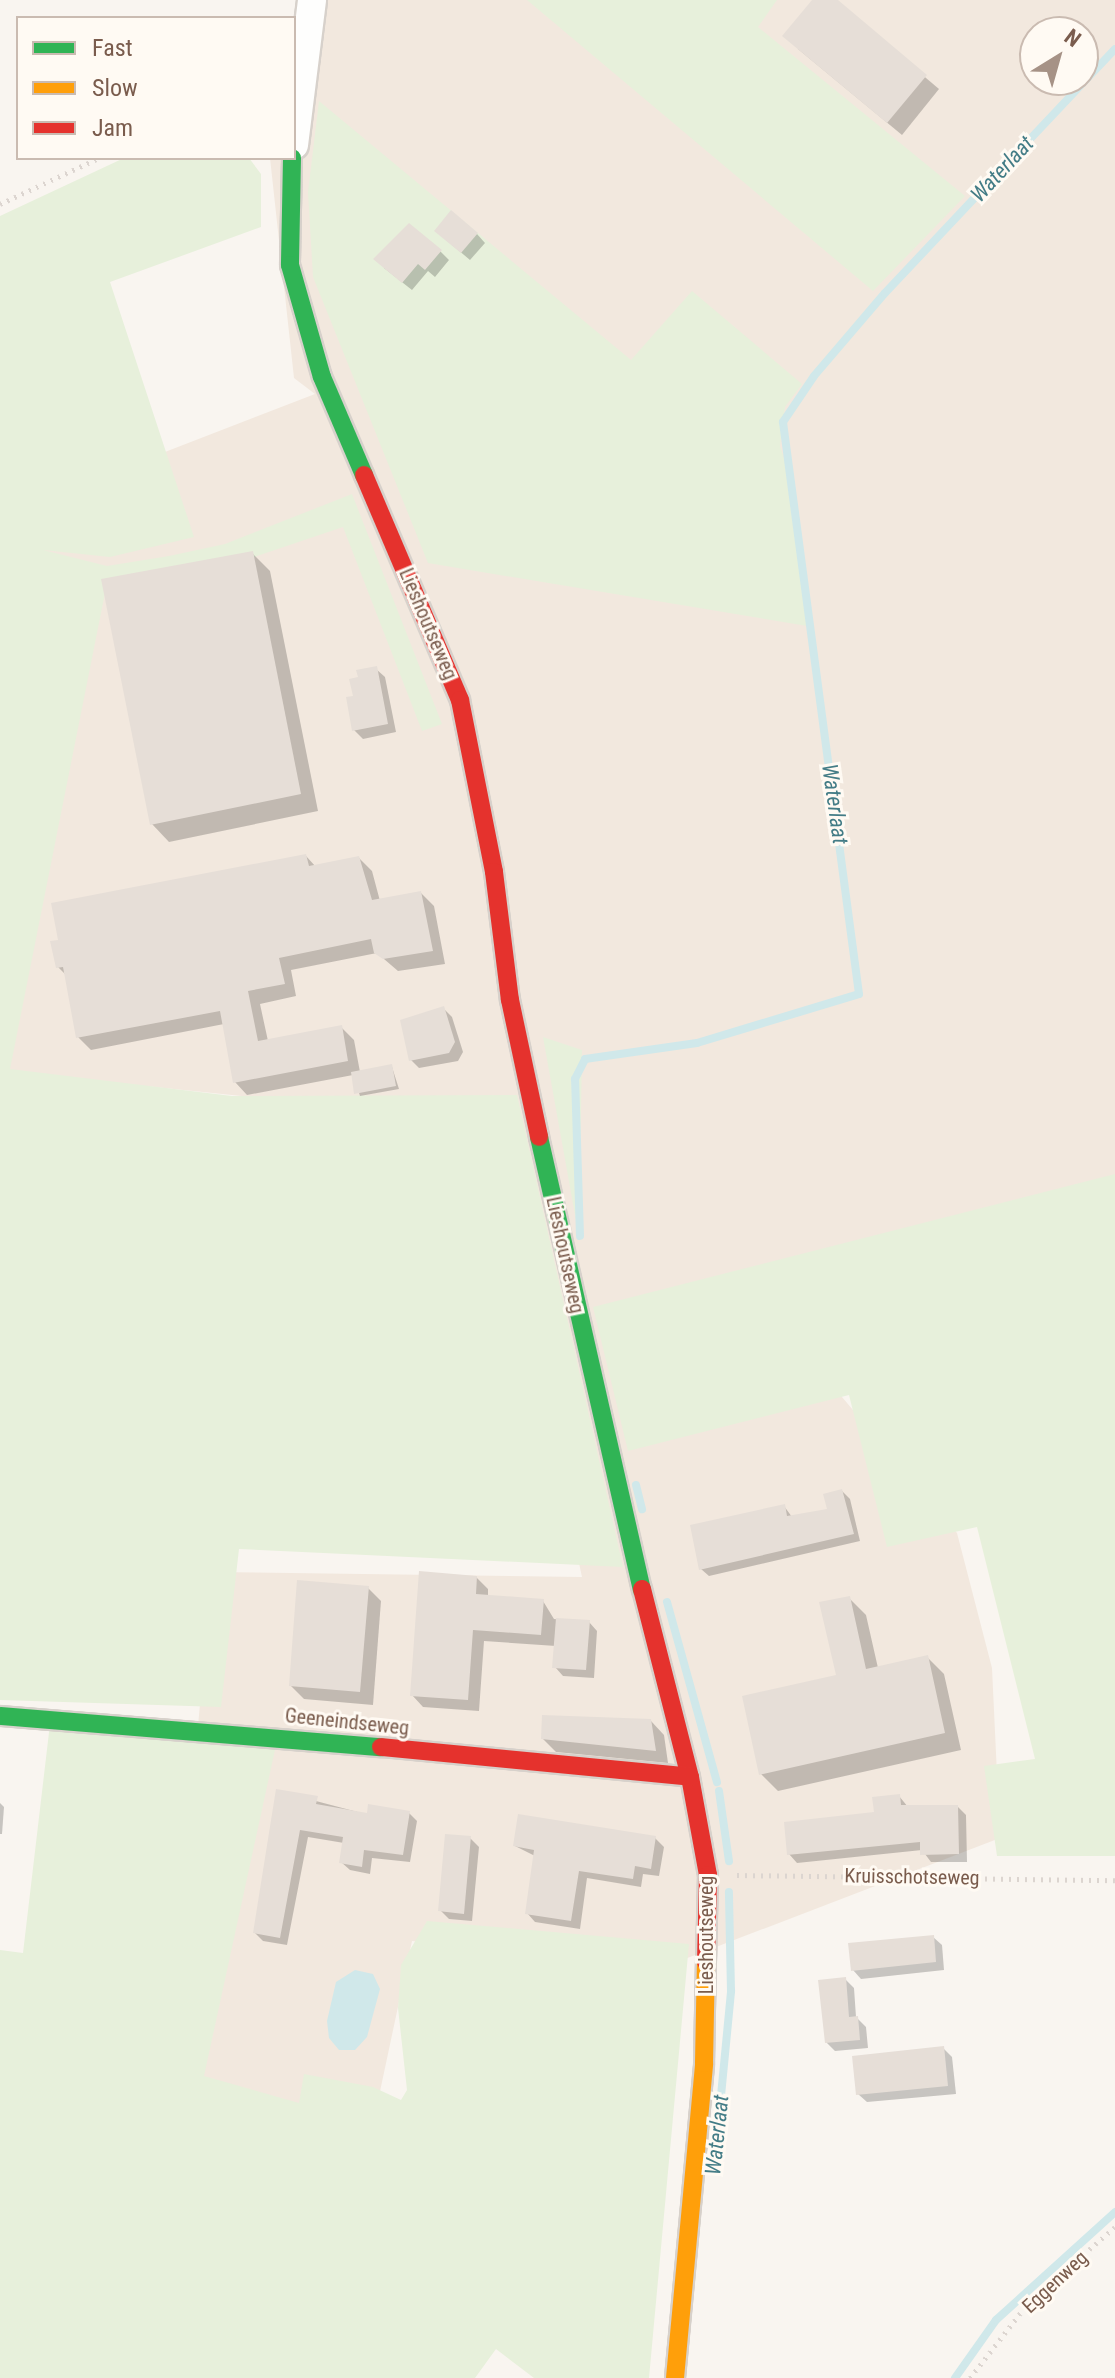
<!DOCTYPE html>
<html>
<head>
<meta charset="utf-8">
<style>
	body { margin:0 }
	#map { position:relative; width:1115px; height:2378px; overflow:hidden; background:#f9f5f0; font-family:"Roboto Condensed",sans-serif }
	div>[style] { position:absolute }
	.residential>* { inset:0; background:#f2e8de }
	.green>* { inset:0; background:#e7f0db }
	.water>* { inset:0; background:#d0e8ea }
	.shadow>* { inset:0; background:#0003 }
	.stream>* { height:8px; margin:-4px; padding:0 4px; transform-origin:4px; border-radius:4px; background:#d0e8ea }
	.building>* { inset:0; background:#e6ded7 }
	.path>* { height:5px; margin-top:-2.5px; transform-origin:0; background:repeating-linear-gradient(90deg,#dcd5d0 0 2px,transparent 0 8px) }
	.roads { filter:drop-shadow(2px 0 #d7d1cb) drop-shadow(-2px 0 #d7d1cb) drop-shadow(0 2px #d7d1cb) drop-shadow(0 -2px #d7d1cb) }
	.street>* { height:28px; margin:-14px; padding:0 14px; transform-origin:14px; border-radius:14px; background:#fefefd }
	.fast>* { height:18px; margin:-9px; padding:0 9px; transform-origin:9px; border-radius:9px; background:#30b455 }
	.slow>* { height:18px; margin:-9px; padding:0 9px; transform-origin:9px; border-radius:9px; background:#ff9f0a }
	.jam>* { height:18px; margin:-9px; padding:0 9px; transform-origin:9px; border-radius:9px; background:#e5322d }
	span { translate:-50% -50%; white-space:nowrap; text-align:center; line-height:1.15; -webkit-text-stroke:6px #fffaf3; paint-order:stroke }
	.street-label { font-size:20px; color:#7a5c4d }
	.water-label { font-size:22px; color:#437c86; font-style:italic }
	.legend { position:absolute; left:16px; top:16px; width:280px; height:144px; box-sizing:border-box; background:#fffaf3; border:2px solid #cabbb1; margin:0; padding:10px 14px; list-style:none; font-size:24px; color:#7a5c4d }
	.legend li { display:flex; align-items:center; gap:16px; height:40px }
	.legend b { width:40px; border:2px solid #cabbb1 }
	.north { position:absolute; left:1019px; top:16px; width:80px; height:80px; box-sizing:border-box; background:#fffaf3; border:2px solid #cabbb1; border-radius:50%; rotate:37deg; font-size:22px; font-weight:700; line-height:32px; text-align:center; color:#7a5c4d }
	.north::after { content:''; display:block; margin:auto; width:28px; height:36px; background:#a69286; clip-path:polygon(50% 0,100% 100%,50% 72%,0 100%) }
</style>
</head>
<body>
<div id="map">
	<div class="residential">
		<div style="clip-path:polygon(evenodd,325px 0,1115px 0,1115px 1189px,831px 1384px,957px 1533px,992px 1668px,1000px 1838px,664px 1967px,412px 1941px,372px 2129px,189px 2101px,198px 1726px,212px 1572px,582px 1577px,483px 1121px,0 1071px,0 591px,28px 505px,315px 394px,294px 378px,270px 158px,294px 158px,325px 0,1035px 32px,1083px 32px,1083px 80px,1035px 80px,1035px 32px)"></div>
	</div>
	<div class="green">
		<div style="clip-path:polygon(527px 0,777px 0,758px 27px,965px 196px,873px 291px)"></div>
		<div style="clip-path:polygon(319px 101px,631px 360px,692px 291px,802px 384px,785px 407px,780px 446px,794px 489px,813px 627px,428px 563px,313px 277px,308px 192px)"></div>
		<div style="clip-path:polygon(124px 158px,249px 158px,261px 174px,261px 227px,110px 282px,194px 537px,110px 557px,43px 550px,107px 566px,169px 556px,225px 544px,352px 494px,442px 724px,422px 731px,343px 527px,213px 571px,106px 588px,10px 1069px,232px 1096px,517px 1095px,623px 1567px,239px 1549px,221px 1707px,0 1700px,0 216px)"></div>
		<div style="clip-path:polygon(543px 1037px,582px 1050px,579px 1237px)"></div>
		<div style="clip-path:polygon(1115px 1174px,1115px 1856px,997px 1856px,984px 1766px,1035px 1759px,977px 1527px,887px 1547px,849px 1395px,628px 1451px,593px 1307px)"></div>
		<div style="clip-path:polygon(50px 1724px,278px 1736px,204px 2076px,299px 2103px,304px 2074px,373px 2087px,401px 2100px,407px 2090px,398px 2008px,401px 1965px,427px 1921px,689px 1944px,649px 2378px,534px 2378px,496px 2349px,475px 2378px,0 2378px,0 1950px,23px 1953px)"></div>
	</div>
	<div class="water">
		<div style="clip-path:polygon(355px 1970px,373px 1974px,380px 1989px,367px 2037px,355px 2050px,339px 2050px,329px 2038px,327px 2021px,336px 1982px)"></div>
	</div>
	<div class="shadow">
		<div style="clip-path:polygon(815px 0,834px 0,939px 89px,902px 135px,798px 49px)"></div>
		<div style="clip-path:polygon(477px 234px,485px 243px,470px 260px,445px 239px)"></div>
		<div style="clip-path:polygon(440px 251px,449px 260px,435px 277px,428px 271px,412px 290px,384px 268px)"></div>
		<div style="clip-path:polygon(252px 553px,270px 571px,318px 811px,169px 842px,152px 824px)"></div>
		<div style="clip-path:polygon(376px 669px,385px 677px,396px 732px,363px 739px,354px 730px,355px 697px)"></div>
		<div style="clip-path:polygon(306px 856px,316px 867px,359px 858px,372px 871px,380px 901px,421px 893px,434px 906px,445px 964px,398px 971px,377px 953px,291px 970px,296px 996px,260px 1004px,268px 1041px,341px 1027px,354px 1040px,360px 1072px,392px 1067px,399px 1089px,360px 1096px,353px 1075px,247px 1095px,235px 1082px,224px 1024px,91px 1050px,78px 1037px,67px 976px,58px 967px)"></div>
		<div style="clip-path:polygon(443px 1008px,452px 1017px,463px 1052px,458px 1061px,419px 1068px,411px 1060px)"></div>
		<div style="clip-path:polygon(842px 1491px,850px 1499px,860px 1541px,709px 1576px,701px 1569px,784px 1506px,792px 1517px,829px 1511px)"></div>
		<div style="clip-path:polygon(476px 1577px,488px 1589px,488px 1597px,543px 1601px,554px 1619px,589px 1622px,597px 1631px,594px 1678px,563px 1676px,555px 1667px,556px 1646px,484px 1641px,479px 1711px,423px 1707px,412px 1695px)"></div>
		<div style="clip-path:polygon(368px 1588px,381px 1601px,373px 1705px,304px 1699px,291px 1686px)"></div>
		<div style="clip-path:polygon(849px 1598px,866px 1615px,878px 1668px,927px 1657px,944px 1674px,961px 1750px,778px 1791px,761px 1774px,838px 1677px)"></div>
		<div style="clip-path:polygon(651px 1721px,664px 1735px,668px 1763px,556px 1752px,543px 1739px)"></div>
		<div style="clip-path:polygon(278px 1791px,369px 1815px,409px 1813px,417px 1821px,410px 1862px,372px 1858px,370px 1874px,350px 1870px,341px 1862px,344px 1843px,308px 1837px,287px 1945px,263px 1941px,255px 1933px)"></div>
		<div style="clip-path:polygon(899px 1796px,908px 1807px,958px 1807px,966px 1815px,967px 1862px,931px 1862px,922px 1850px,797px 1863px,789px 1854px,876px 1814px)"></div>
		<div style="clip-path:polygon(0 1803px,4px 1807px,2px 1834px,0 1834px)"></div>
		<div style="clip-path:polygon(470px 1838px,479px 1847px,472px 1921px,449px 1919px,440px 1910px)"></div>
		<div style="clip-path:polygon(655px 1838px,664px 1847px,659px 1876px,643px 1874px,641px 1887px,587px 1878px,580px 1929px,535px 1922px,527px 1913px,535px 1856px,515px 1846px)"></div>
		<div style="clip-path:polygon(933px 1937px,942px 1945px,944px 1970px,861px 1979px,853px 1970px)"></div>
		<div style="clip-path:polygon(845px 1979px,854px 1988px,856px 2017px,866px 2027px,868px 2048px,835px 2051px,826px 2042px)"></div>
		<div style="clip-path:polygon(944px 2049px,952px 2057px,956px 2094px,867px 2102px,858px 2094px)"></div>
	</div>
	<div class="stream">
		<div style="left:580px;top:1236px;width:157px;rotate:-91.8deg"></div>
		<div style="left:575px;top:1079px;width:22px;rotate:-63deg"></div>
		<div style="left:585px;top:1059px;width:113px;rotate:-8.1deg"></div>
		<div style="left:697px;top:1043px;width:169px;rotate:-16.8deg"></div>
		<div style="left:859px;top:994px;width:577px;rotate:-97.57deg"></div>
		<div style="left:783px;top:422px;width:55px;rotate:-56deg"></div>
		<div style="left:814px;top:376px;width:109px;rotate:-49.5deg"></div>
		<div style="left:885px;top:293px;width:335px;rotate:-46.7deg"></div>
		<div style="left:636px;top:1485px;width:25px;rotate:76deg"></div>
		<div style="left:667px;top:1602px;width:187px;rotate:74.5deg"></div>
		<div style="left:719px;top:1791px;width:71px;rotate:81.9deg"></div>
		<div style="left:715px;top:2158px;width:168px;rotate:-84.5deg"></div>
		<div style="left:731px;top:1991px;width:99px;rotate:-91.2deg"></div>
		<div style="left:955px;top:2378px;width:71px;rotate:-54.7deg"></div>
		<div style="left:996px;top:2320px;width:161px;rotate:-42.2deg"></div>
	</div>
	<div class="building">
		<div style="clip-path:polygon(812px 0,838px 0,927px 75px,887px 123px,782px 36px)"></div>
		<div style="clip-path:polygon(451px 210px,478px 233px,461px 253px,434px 231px)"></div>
		<div style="clip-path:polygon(409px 223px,442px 250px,425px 270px,418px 264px,402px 283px,373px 259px)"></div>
		<div style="clip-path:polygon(253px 551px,301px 794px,150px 825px,101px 579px)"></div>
		<div style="clip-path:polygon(377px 666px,388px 724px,352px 731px,346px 697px,353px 696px,349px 679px,358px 677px,356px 670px)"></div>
		<div style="clip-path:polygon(306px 854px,309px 866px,359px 856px,372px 900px,421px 891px,433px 951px,383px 959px,374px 953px,371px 939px,279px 958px,285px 984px,248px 991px,258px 1041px,342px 1025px,348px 1061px,233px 1083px,220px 1011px,76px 1038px,63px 967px,56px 968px,50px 941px,58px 940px,51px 903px)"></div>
		<div style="clip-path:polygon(444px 1006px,455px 1042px,449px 1053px,409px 1061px,400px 1020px)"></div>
		<div style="clip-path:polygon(392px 1064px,396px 1086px,354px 1094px,351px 1072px)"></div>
		<div style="clip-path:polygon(842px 1489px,854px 1534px,699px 1570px,690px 1525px,785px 1504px,787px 1516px,827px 1509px,823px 1494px)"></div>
		<div style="clip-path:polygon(419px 1571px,477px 1576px,476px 1594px,544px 1599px,541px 1635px,473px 1630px,468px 1700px,410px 1696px)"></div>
		<div style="clip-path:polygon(297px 1580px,369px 1586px,360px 1692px,289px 1686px)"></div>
		<div style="clip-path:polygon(850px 1596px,866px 1669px,928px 1655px,945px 1733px,759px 1775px,742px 1696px,836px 1675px,819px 1602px)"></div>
		<div style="clip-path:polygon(556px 1618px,590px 1620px,586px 1670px,552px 1668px)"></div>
		<div style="clip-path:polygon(542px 1715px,651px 1719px,656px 1751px,541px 1739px)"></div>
		<div style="clip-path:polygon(276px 1789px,318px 1796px,316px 1804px,367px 1813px,368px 1804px,410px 1811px,403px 1855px,364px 1850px,362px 1867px,339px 1863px,343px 1837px,300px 1830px,280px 1938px,253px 1933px)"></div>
		<div style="clip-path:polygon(900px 1794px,901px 1805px,958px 1805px,959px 1854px,920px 1855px,920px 1842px,787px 1855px,784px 1822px,874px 1812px,872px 1797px)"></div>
		<div style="clip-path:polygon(518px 1814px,656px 1836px,651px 1869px,635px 1866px,633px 1879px,579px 1871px,571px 1921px,525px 1914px,534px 1850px,513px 1846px)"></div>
		<div style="clip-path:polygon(445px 1834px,471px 1836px,464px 1914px,438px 1911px)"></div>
		<div style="clip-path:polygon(934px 1935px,936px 1962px,851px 1971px,848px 1943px)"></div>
		<div style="clip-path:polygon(846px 1977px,849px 2017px,858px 2016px,860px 2040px,825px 2043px,818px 1980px)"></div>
		<div style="clip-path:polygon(944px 2046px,948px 2086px,856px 2095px,852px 2056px)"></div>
	</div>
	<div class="path">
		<div style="left:0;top:204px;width:109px;rotate:-24.9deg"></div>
		<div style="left:737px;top:1875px;width:378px;rotate:0.8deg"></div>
		<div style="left:970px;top:2378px;width:96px;rotate:-52.2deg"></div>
		<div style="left:1029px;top:2302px;width:114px;rotate:-41.1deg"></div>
	</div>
	<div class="roads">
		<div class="street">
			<div style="left:294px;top:145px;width:146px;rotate:-82.9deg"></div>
		</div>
		<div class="fast">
			<div style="left:292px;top:158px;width:107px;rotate:91.1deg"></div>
			<div style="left:290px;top:265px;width:116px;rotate:74.1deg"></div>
			<div style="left:322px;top:377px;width:107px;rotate:66.8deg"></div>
			<div style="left:539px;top:1137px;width:464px;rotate:77.2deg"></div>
			<div style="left:0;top:1716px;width:382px;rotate:4.7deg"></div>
		</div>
		<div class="slow">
			<div style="left:675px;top:2378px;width:316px;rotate:-84.7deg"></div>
			<div style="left:704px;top:2063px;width:101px;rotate:-88.9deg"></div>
		</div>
		<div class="jam">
			<div style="left:364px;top:475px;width:245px;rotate:66.9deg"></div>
			<div style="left:460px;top:700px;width:175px;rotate:78.8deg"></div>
			<div style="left:494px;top:872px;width:129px;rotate:82.9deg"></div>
			<div style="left:510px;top:1000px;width:140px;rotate:78deg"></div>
			<div style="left:642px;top:1589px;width:194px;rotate:75.7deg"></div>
			<div style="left:690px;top:1777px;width:100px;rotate:79.6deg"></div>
			<div style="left:708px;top:1875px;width:87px;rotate:91.3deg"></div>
			<div style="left:381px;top:1747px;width:310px;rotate:5.5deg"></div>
		</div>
	</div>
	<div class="street-label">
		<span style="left:428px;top:624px;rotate:67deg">Lieshoutseweg</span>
		<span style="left:565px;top:1255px;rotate:78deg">Lieshoutseweg</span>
		<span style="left:347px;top:1722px;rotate:6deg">Geeneindseweg</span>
		<span style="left:912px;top:1877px;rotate:1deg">Kruisschotseweg</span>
		<span style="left:706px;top:1935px;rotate:-90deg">Lieshoutseweg</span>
		<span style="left:1055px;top:2282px;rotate:-43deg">Eggenweg</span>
	</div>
	<div class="water-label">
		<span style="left:1002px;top:169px;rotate:-47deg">Waterlaat</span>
		<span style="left:835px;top:804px;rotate:82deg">Waterlaat</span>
		<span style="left:717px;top:2135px;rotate:-84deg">Waterlaat</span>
	</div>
	<ul class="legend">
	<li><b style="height:10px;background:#30b455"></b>Fast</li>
	<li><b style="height:10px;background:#ff9f0a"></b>Slow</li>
	<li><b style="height:10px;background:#e5322d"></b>Jam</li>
	</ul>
	<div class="north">N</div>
</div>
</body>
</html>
